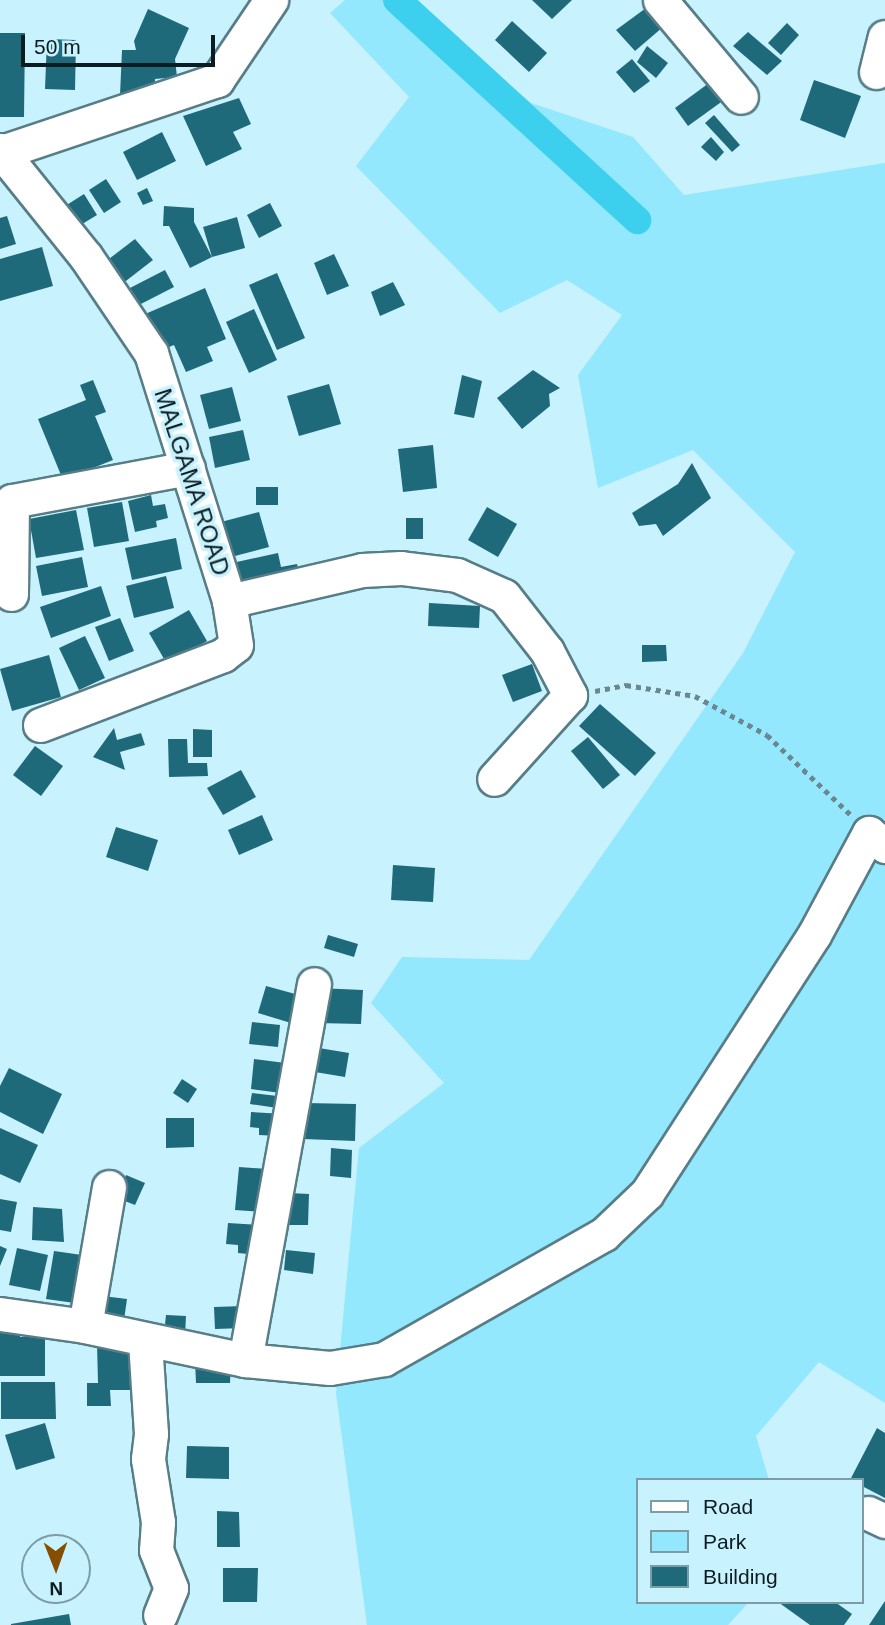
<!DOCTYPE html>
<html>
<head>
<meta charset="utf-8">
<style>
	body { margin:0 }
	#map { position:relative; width:885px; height:1625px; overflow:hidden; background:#c8f2fd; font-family:Arial,sans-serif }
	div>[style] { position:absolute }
	.green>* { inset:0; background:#93e8fd }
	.canal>* { height:28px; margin:-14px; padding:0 14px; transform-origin:14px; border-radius:14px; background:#3dd0ee }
	.building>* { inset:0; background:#1e6a7b }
	.path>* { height:4.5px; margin-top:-2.25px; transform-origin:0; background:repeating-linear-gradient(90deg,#6b8890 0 5px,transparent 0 10px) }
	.roads { filter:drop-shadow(2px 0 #577d87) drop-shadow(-2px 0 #577d87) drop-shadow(0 2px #577d87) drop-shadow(0 -2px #577d87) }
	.minor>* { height:33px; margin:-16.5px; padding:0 16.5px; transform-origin:16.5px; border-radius:16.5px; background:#fff }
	span { translate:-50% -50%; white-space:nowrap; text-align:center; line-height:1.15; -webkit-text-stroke:7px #c8f2fd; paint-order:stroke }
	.street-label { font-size:24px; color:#0c1c20 }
	.legend { position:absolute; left:636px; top:1478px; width:228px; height:126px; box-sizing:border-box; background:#c8f2fd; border:2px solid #7d9ca5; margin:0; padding:9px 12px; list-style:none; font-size:21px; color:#0c1c20 }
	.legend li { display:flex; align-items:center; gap:14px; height:35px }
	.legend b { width:35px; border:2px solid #7d9ca5 }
	.north { position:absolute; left:21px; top:1534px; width:70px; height:70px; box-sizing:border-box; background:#c8f2fd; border:2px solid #7d9ca5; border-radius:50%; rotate:179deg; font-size:19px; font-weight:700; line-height:28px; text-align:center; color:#0c1c20 }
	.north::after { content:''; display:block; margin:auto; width:24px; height:32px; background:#864e00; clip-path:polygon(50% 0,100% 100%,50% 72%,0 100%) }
	.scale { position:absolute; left:21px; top:35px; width:194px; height:32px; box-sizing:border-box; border:4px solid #0c1c20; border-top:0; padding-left:9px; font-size:21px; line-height:24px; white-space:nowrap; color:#0c1c20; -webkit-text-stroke:5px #c8f2fd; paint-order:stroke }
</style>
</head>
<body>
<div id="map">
	<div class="green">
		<div style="clip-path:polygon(345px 0,411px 0,531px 103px,633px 137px,684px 195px,885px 163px,885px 1403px,819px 1362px,756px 1436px,769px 1480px,638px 1480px,638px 1602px,749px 1602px,728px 1625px,367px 1625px,336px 1393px,359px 1148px,444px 1083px,371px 1003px,402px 957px,529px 960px,743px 653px,795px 552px,693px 450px,598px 488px,578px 375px,622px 315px,567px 280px,500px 313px,356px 166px,409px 97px,330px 13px)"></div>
	</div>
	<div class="canal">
		<div style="left:397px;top:0;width:326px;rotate:42.5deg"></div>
	</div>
	<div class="building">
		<div style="clip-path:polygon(532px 0,572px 0,552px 19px)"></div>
		<div style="clip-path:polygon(646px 8px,663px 27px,635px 51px,616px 30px)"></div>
		<div style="clip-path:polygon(148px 9px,189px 28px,175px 59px,177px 77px,155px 79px,154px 96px,120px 95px,122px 50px,136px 50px,134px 41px)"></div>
		<div style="clip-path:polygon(512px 21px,547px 53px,529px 72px,495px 40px)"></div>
		<div style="clip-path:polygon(787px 23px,799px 35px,781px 55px,768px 43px)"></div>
		<div style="clip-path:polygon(748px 32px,782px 61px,767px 75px,733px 46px)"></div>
		<div style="clip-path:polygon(0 33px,25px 33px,24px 117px,0 117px)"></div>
		<div style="clip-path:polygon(47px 39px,76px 40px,75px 90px,45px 89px)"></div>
		<div style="clip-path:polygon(647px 46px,668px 63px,656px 78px,637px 62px)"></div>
		<div style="clip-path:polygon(632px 59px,650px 81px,634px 93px,616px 72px)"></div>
		<div style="clip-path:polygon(814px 80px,861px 96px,845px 138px,800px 120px)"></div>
		<div style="clip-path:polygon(709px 83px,724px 100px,688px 126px,675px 108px)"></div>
		<div style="clip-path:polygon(239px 98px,251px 124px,233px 132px,242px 149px,206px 166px,183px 116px)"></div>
		<div style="clip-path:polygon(714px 115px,740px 145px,732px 152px,705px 123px)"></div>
		<div style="clip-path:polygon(162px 132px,176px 161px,137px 180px,123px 152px)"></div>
		<div style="clip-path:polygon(711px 137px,724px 152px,716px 161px,701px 147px)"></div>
		<div style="clip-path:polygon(106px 179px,121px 202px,104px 213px,89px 190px)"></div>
		<div style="clip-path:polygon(147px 188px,153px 201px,143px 205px,137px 193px)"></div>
		<div style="clip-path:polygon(84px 194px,97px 215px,74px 229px,62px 208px)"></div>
		<div style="clip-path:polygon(270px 203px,282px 226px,259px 238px,247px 215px)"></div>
		<div style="clip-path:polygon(164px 206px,194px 208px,194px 222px,212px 257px,190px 268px,169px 226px,163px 226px)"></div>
		<div style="clip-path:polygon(7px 216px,16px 244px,0 249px,0 218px)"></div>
		<div style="clip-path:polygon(237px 217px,245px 248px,212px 257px,203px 227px)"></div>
		<div style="clip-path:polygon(135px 239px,153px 260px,122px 284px,105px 262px)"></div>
		<div style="clip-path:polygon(42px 247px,53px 286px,0 301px,0 259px)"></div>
		<div style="clip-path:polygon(334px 254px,349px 286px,327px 295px,314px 263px)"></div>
		<div style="clip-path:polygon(165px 270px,174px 287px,137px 306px,128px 289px)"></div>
		<div style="clip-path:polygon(277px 273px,305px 338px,277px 350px,249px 285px)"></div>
		<div style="clip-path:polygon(393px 282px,405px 305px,380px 316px,371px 292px)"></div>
		<div style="clip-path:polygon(205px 288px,226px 339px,207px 347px,213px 361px,186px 372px,174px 345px,159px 351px,143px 315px)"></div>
		<div style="clip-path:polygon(254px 309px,277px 360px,249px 373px,226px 322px)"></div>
		<div style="clip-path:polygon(533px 370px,560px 388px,549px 394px,550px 406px,522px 429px,497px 398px)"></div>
		<div style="clip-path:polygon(462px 375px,482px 381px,474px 418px,454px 414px)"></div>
		<div style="clip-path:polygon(93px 380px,106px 412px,95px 416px,113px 460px,63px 480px,38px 419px,86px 400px,80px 385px)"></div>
		<div style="clip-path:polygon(329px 384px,341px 424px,299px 436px,287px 396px)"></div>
		<div style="clip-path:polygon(232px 387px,241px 421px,209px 429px,200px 395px)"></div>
		<div style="clip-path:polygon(243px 430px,250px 460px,215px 468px,209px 437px)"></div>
		<div style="clip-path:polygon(433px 445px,437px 488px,403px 492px,398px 449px)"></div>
		<div style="clip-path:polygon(692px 463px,711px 498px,663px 536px,656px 524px,639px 526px,632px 513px,678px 484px)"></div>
		<div style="clip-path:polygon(256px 487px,278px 487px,278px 505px,256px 505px)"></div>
		<div style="clip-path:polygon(151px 495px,153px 506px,165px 504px,168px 518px,156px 521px,157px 527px,135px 532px,128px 501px)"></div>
		<div style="clip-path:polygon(122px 502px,129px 541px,94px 547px,87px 508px)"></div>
		<div style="clip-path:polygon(487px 507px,517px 524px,498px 557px,468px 540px)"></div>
		<div style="clip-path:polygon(76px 510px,84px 550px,36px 558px,29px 519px)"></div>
		<div style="clip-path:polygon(259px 512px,269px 547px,231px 557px,221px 522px)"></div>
		<div style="clip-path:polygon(406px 518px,423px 518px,423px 539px,406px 539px)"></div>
		<div style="clip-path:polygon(176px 538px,182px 569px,132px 580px,125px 548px)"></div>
		<div style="clip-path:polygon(278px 553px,281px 567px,297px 564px,301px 581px,239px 595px,232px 563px)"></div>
		<div style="clip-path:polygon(82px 557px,88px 587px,42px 596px,36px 566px)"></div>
		<div style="clip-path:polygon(166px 576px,174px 608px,134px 618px,126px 586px)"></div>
		<div style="clip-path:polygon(101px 586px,111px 616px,51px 638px,40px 607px)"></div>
		<div style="clip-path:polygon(429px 603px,480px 606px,479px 628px,428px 626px)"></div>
		<div style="clip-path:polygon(189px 610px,207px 641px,167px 664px,149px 633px)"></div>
		<div style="clip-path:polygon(120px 618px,134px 651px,109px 661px,95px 627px)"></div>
		<div style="clip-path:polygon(85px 636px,105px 678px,79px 690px,59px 648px)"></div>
		<div style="clip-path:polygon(642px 645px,666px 645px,667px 661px,642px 662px)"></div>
		<div style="clip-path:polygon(49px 655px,61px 697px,12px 711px,0 669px)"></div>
		<div style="clip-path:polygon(532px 664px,542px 691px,513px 702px,502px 675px)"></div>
		<div style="clip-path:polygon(600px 704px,656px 753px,635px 776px,579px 726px)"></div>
		<div style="clip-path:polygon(114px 728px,117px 740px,141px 733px,145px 745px,120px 752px,125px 770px,93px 757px)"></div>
		<div style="clip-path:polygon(193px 729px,212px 730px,212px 757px,193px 757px)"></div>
		<div style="clip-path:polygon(588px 737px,620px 775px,603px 789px,571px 751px)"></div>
		<div style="clip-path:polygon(168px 739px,187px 739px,188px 763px,207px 763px,208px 776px,169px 777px)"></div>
		<div style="clip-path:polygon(35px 746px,63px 766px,41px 796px,13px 775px)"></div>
		<div style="clip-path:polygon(241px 770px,256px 797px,223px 815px,207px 788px)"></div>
		<div style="clip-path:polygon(262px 815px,273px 840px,239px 855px,228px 830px)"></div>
		<div style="clip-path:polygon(116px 827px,158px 840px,148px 871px,106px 857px)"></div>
		<div style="clip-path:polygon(393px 865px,435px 868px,433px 902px,391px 900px)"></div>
		<div style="clip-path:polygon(328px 935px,358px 944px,354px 957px,324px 948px)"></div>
		<div style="clip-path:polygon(266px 986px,299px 995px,291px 1023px,258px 1013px)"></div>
		<div style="clip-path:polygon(318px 988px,363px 990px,361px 1024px,317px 1023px)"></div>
		<div style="clip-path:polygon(252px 1022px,280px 1025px,278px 1047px,249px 1044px)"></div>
		<div style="clip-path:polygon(319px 1048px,349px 1053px,345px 1077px,315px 1072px)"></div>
		<div style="clip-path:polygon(254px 1059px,293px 1064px,289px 1094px,251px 1089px)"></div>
		<div style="clip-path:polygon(9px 1068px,62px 1094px,43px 1134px,0 1112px,0 1086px)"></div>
		<div style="clip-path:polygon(182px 1079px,197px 1089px,188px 1103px,173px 1093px)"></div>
		<div style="clip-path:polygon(252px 1093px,286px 1097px,284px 1109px,250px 1104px)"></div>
		<div style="clip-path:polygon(305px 1103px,356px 1104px,355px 1141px,304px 1139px)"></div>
		<div style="clip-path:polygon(251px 1112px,284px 1114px,278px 1136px,259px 1135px,259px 1128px,250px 1127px)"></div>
		<div style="clip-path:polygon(166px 1118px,194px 1118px,194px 1147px,166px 1148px)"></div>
		<div style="clip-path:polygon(0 1128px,38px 1145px,20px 1183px,0 1174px)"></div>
		<div style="clip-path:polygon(331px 1148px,352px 1150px,351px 1178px,330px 1176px)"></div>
		<div style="clip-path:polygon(239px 1167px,267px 1169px,263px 1212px,235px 1210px)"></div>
		<div style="clip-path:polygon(126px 1175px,145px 1183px,135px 1205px,117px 1198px)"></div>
		<div style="clip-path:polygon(289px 1193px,309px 1194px,308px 1225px,289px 1225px)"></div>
		<div style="clip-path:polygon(0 1199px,17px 1202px,11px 1232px,0 1230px)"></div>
		<div style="clip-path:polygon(33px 1207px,62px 1209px,64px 1242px,32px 1240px)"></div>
		<div style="clip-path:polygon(228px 1223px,260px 1225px,258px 1255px,238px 1253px,238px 1245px,226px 1244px)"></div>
		<div style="clip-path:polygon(0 1246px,7px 1249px,0 1266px)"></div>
		<div style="clip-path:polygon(17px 1248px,48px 1255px,40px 1291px,9px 1285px)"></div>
		<div style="clip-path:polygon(286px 1250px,315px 1253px,313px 1274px,284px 1270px)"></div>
		<div style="clip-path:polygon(54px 1251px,89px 1256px,82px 1304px,46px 1299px)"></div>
		<div style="clip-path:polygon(103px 1296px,127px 1299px,123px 1327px,99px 1324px)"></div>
		<div style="clip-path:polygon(244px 1306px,244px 1328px,215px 1329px,214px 1307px)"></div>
		<div style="clip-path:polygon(166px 1315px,186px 1316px,185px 1335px,164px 1334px)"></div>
		<div style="clip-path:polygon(0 1330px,20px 1330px,20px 1337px,45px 1337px,45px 1376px,0 1376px)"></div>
		<div style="clip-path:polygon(131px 1343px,133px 1390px,110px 1390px,111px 1406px,87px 1406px,87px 1383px,98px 1383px,97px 1344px)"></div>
		<div style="clip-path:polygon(195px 1361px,231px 1363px,230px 1383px,196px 1383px)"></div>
		<div style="clip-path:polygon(1px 1382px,55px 1382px,56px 1419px,1px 1419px)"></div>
		<div style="clip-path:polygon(45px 1423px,55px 1458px,16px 1470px,5px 1435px)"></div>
		<div style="clip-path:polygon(877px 1428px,885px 1433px,885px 1498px,862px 1486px,862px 1480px,850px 1480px)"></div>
		<div style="clip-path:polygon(187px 1446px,229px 1447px,229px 1479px,186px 1478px)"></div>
		<div style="clip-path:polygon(217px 1511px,239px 1512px,240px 1547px,217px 1547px)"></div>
		<div style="clip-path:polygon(223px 1568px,258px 1568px,257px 1602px,223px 1602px)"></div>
		<div style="clip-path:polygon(885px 1601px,885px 1625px,869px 1625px)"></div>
		<div style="clip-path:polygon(778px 1602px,835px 1602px,852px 1614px,844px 1625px,810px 1625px)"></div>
		<div style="clip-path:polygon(69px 1614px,71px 1625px,11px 1625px,11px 1624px)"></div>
	</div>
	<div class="path">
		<div style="left:595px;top:691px;width:32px;rotate:-11deg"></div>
		<div style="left:626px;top:685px;width:70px;rotate:9.1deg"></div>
		<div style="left:695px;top:696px;width:82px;rotate:28.4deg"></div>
		<div style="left:767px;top:735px;width:116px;rotate:43.6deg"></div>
	</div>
	<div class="roads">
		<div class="minor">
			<div style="left:660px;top:0;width:126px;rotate:50.1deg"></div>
			<div style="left:876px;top:72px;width:36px;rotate:-76deg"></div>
			<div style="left:0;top:150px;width:137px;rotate:51.2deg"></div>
			<div style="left:86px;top:257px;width:116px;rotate:55.9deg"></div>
			<div style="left:151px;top:353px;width:260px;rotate:72.5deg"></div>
			<div style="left:229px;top:601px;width:137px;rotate:-13.1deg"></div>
			<div style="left:362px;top:570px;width:39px;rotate:-3deg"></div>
			<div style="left:401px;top:568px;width:56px;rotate:7.1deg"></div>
			<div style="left:457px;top:575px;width:51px;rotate:24.1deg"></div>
			<div style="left:504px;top:596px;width:70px;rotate:52deg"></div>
			<div style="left:547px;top:651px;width:50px;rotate:62.4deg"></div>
			<div style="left:570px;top:695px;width:113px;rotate:132.1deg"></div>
			<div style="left:5px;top:151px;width:224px;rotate:-18.5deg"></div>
			<div style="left:217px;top:80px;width:97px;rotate:-56deg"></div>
			<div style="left:11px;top:594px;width:93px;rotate:-89.4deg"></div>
			<div style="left:12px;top:501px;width:179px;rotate:-10.6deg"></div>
			<div style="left:40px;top:725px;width:196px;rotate:-20.9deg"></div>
			<div style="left:223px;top:655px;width:16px;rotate:-38deg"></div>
			<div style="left:236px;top:645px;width:45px;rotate:-99deg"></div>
			<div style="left:0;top:1314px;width:86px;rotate:8deg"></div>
			<div style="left:85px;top:1326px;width:164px;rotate:12deg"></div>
			<div style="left:245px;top:1360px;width:85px;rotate:5.4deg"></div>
			<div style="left:330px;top:1368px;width:55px;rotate:-9.5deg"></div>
			<div style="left:384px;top:1359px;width:253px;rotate:-29.6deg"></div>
			<div style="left:604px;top:1234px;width:59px;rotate:-43.6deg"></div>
			<div style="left:647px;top:1193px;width:307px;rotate:-57.1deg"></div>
			<div style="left:814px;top:935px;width:116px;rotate:-61.7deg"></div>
			<div style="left:869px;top:833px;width:21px;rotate:39deg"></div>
			<div style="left:85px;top:1326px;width:141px;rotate:-80.2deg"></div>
			<div style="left:145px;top:1341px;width:93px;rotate:86.3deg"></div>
			<div style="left:151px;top:1434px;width:25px;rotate:97deg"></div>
			<div style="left:148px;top:1459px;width:64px;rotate:81deg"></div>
			<div style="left:158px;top:1522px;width:28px;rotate:94deg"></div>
			<div style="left:156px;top:1550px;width:41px;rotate:68.5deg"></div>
			<div style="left:171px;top:1588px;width:29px;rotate:112deg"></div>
			<div style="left:245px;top:1360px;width:382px;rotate:-79.6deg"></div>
			<div style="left:868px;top:1513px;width:19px;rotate:25deg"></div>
		</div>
	</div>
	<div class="street-label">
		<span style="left:192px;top:482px;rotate:72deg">MALGAMA ROAD</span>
	</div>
	<ul class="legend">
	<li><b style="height:9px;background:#fff"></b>Road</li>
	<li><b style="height:19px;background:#93e8fd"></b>Park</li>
	<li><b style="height:19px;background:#1e6a7b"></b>Building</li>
	</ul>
	<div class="north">N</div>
	<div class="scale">50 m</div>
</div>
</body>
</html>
